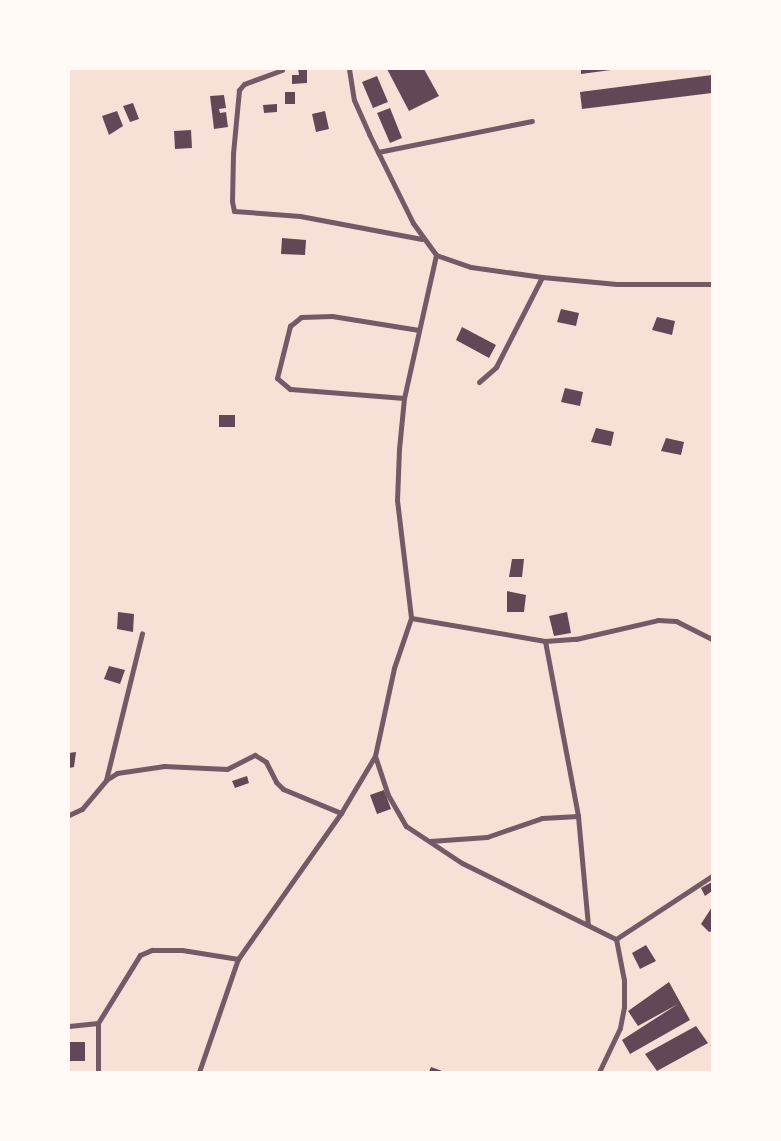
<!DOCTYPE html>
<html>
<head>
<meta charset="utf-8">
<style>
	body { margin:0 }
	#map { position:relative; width:781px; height:1141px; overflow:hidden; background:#f7e1d7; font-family:Karla,sans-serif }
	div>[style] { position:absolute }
	.building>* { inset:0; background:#644757 }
	.minor>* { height:5px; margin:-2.5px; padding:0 2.5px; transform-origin:2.5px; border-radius:2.5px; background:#755966 }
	span { translate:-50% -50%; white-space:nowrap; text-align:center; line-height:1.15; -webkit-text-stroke:4px #fffaf5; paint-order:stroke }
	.frame { position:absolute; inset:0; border:70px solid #fffaf5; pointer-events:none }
</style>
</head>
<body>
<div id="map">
	<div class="building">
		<div style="clip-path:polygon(298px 69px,307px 69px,307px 83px,292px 84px,292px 75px,299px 75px)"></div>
		<div style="clip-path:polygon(387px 69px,424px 69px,439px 96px,409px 111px)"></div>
		<div style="clip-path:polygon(581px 69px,611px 69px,611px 70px,581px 74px)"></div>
		<div style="clip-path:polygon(712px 75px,712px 93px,582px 109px,580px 92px)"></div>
		<div style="clip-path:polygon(377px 76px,388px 102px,373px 108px,362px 82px)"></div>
		<div style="clip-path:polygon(285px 92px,295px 92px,295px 104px,285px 104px)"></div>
		<div style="clip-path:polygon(224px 95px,226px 108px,219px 109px,220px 113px,226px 112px,228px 127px,214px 129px,210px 96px)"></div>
		<div style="clip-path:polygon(133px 103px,139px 119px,130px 122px,123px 106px)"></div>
		<div style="clip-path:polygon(277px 104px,277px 112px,264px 113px,263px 105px)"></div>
		<div style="clip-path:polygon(390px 108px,402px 138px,390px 143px,377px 113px)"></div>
		<div style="clip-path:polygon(117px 111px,123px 126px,109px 135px,102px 116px)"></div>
		<div style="clip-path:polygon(325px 111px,329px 129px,316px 132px,312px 114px)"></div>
		<div style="clip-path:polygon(191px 130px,192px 148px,175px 149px,174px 131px)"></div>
		<div style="clip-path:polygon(282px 238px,306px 240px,305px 255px,281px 254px)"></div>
		<div style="clip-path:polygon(561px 309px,579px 313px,576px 326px,557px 322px)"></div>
		<div style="clip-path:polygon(657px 317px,675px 321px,672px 335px,652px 330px)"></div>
		<div style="clip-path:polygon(462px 327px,496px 345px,489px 358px,456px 340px)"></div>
		<div style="clip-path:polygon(565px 388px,583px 392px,580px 406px,561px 402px)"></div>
		<div style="clip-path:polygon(219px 415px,235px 415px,235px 427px,219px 427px)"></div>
		<div style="clip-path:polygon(596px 428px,614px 432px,611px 446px,591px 442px)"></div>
		<div style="clip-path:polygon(666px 438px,684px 442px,681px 455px,661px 451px)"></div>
		<div style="clip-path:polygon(512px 559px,524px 559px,522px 577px,509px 577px)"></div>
		<div style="clip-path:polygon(507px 591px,526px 595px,524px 612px,507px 612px)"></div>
		<div style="clip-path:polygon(118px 612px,134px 614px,133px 632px,117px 629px)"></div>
		<div style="clip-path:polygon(567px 612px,571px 633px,554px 636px,549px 616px)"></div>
		<div style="clip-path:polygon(109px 666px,125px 670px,120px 684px,104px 679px)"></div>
		<div style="clip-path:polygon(76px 752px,74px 767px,69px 768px,69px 753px)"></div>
		<div style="clip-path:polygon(247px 776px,249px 783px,235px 788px,232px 781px)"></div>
		<div style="clip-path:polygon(384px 790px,391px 809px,377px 814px,370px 795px)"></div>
		<div style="clip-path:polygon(712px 882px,712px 891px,705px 896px,701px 888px)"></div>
		<div style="clip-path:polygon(712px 907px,712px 931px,709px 932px,701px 924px)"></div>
		<div style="clip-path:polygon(646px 945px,656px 961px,640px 969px,632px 953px)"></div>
		<div style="clip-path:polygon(669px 982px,690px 1020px,630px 1054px,622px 1040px,678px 1004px,638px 1026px,628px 1011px)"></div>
		<div style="clip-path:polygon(696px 1026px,708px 1043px,657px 1071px,645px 1054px)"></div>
		<div style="clip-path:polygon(69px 1042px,85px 1042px,85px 1061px,69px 1061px)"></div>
		<div style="clip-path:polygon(431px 1067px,445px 1072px,429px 1072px)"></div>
	</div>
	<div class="minor">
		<div style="left:349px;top:69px;width:31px;rotate:81deg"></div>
		<div style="left:354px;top:100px;width:37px;rotate:66deg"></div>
		<div style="left:369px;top:134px;width:99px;rotate:63.7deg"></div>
		<div style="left:413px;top:223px;width:39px;rotate:54deg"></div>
		<div style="left:436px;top:255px;width:37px;rotate:19deg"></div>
		<div style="left:471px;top:267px;width:72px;rotate:8deg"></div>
		<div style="left:542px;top:277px;width:75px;rotate:5.3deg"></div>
		<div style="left:617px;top:284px;width:95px"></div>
		<div style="left:282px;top:70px;width:40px;rotate:159.8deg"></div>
		<div style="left:244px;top:84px;width:8px;rotate:130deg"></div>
		<div style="left:239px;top:90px;width:64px;rotate:95.4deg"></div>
		<div style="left:233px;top:154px;width:47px;rotate:91.2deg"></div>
		<div style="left:232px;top:201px;width:10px;rotate:79deg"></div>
		<div style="left:234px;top:211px;width:66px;rotate:4.3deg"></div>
		<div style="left:300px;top:216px;width:124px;rotate:10.7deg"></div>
		<div style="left:378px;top:152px;width:157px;rotate:-11.4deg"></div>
		<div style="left:436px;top:255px;width:147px;rotate:102.6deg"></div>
		<div style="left:404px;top:398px;width:51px;rotate:95.6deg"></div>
		<div style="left:399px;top:449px;width:51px;rotate:92.2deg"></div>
		<div style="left:397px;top:500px;width:119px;rotate:83.2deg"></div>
		<div style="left:411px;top:618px;width:53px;rotate:108.8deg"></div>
		<div style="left:394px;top:668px;width:90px;rotate:102.2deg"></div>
		<div style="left:375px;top:756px;width:41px;rotate:71.6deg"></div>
		<div style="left:388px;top:795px;width:36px;rotate:60deg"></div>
		<div style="left:406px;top:826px;width:67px;rotate:33.5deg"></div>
		<div style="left:462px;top:863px;width:172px;rotate:26.3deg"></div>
		<div style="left:616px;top:939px;width:42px;rotate:79deg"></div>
		<div style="left:624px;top:980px;width:27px;rotate:90deg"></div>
		<div style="left:624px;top:1007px;width:21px;rotate:101deg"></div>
		<div style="left:620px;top:1028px;width:49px;rotate:115.5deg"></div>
		<div style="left:479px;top:382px;width:23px;rotate:-41deg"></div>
		<div style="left:496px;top:367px;width:101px;rotate:-62.9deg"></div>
		<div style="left:404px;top:398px;width:114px;rotate:-175.5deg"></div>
		<div style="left:290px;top:389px;width:17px;rotate:-140deg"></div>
		<div style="left:277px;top:378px;width:54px;rotate:-76deg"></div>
		<div style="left:290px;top:326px;width:14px;rotate:-39deg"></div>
		<div style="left:301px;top:317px;width:31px;rotate:-2deg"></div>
		<div style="left:332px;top:316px;width:88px;rotate:9.1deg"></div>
		<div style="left:411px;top:618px;width:136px;rotate:9.7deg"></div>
		<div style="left:545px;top:641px;width:31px;rotate:-4deg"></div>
		<div style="left:576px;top:639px;width:84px;rotate:-13deg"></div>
		<div style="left:658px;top:620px;width:18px;rotate:3deg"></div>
		<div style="left:676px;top:621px;width:40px;rotate:26.6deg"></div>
		<div style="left:545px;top:641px;width:178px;rotate:79.3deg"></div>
		<div style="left:578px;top:816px;width:109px;rotate:84.8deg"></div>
		<div style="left:106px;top:780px;width:151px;rotate:-76.2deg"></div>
		<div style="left:69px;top:815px;width:14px;rotate:-25deg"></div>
		<div style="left:82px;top:809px;width:38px;rotate:-50deg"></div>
		<div style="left:106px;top:780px;width:13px;rotate:-32deg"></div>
		<div style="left:117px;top:773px;width:48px;rotate:-8.5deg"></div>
		<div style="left:164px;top:766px;width:63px;rotate:2.7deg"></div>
		<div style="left:227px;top:769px;width:31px;rotate:-27deg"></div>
		<div style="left:255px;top:755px;width:13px;rotate:32deg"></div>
		<div style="left:266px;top:762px;width:22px;rotate:63deg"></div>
		<div style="left:276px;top:782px;width:10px;rotate:45deg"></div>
		<div style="left:283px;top:789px;width:63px;rotate:22.5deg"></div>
		<div style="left:430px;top:841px;width:57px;rotate:-4deg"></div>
		<div style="left:487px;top:837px;width:58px;rotate:-19.1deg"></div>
		<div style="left:542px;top:818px;width:36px;rotate:-3deg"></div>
		<div style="left:616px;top:939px;width:115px;rotate:-33.3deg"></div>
		<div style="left:69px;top:1026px;width:29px;rotate:-6deg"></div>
		<div style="left:98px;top:1072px;width:49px;rotate:-90deg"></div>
		<div style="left:98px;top:1023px;width:80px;rotate:-58.3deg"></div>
		<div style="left:140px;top:955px;width:13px;rotate:-23deg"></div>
		<div style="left:152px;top:950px;width:30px"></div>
		<div style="left:182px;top:950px;width:57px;rotate:9.1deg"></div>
		<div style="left:199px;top:1072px;width:120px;rotate:-71deg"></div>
		<div style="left:238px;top:959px;width:179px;rotate:-54.8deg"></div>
		<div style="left:341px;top:813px;width:66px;rotate:-59.2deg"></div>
	</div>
	<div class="frame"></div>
</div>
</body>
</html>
